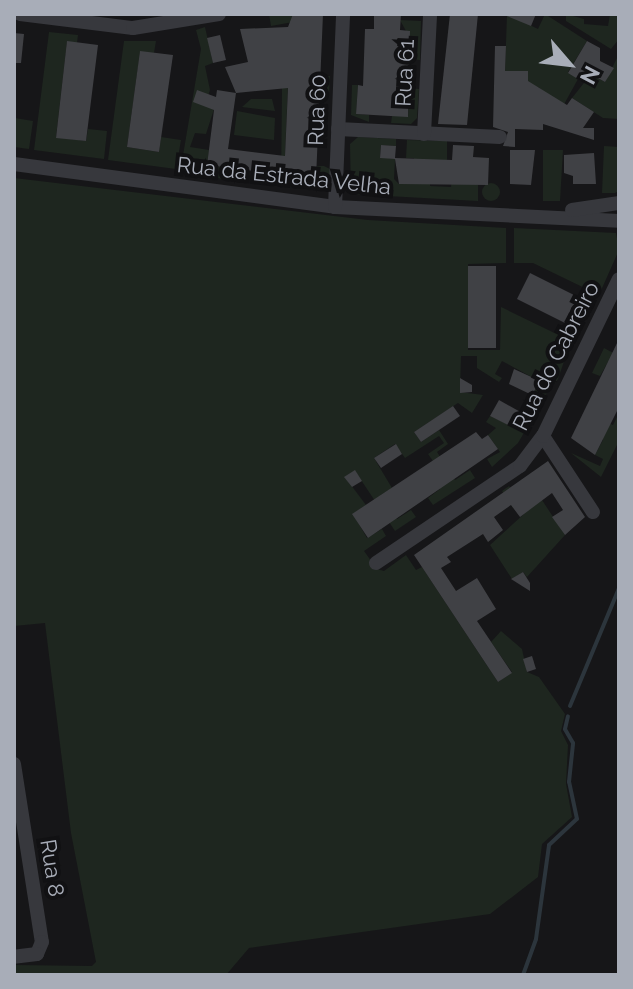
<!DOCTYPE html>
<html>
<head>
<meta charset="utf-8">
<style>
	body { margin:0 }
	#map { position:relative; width:633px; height:989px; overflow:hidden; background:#161618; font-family:Raleway,sans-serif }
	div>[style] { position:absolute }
	.green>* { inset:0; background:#1e261f }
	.round { border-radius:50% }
	.stream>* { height:4px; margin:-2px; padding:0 2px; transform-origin:2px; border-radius:2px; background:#2c353c }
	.building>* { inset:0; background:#404145 }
	.minor>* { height:14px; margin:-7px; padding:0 7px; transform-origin:7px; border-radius:7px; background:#37383d }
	span { translate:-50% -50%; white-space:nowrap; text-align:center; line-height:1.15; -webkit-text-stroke:8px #111113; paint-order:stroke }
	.street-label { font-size:22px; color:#a8adb8 }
	.frame { position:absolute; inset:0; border:16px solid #a8adb8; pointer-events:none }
	.north { position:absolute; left:529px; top:24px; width:80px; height:80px; -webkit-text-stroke:6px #111113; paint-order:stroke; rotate:118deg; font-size:22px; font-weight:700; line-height:32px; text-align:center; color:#a8adb8 }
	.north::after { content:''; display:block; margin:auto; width:28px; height:36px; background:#a8adb8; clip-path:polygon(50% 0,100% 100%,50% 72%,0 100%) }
</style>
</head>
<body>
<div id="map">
	<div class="green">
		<div style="clip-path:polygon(269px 14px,293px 14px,293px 22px,271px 26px)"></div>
		<div style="clip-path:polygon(507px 14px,538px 29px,545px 14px,587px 41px,568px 72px,578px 79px,562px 108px,538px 87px,527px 112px,528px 72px,505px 71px)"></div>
		<div style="clip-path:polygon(566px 14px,584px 19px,584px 24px,608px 26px,610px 14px,619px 14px,619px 39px,611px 49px,566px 21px)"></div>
		<div style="clip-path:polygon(400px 20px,421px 21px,420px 60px,398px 58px,406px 31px)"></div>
		<div style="clip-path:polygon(205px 27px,213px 63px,205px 66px,210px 90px,205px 105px,215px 106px,206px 134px,195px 133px,190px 147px,209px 150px,207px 165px,227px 168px,225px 179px,180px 173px,201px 49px,196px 30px)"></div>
		<div style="clip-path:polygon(49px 32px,78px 35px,77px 43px,67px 42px,56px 137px,86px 141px,88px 129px,107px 131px,104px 159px,34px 150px)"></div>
		<div style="clip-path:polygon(124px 41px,156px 41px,154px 53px,140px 52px,127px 147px,159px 152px,161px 137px,181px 140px,176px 169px,108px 160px)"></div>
		<div style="clip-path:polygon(619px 54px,619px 119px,603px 118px,572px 98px,591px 74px,605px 82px)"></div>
		<div style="clip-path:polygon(300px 75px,330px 76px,329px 94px,319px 99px,320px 87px,288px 85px,284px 177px,316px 179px,317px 166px,324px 166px,332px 170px,326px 191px,281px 186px,282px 88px)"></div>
		<div style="clip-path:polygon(352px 85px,358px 85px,356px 114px,369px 115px,369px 122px,351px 115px)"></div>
		<div style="clip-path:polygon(410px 88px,419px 89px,417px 118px,411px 124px,391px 123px,392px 116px,408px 116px)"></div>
		<div style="clip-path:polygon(251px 99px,272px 99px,275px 111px,242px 107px)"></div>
		<div style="clip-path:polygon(237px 111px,275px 118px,274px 140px,234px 135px)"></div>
		<div style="clip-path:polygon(15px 118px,33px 121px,29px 149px,14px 147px)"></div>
		<div style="clip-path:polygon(358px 137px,396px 139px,396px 146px,381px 145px,380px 157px,395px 159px,394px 179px,399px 184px,414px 183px,414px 158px,406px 158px,407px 140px,447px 141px,447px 160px,431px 160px,430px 186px,451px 187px,452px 172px,478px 185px,478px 201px,351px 194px,350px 144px)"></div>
		<div style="clip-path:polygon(604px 146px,619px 147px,619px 191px,615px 193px,602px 193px)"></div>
		<div style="clip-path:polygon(543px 150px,563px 150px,560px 201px,543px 201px)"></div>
		<div style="clip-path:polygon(14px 178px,368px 220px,506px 228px,506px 263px,468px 264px,468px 350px,500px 350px,501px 307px,571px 341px,558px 379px,543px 398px,533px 393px,539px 381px,502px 361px,495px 374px,502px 378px,499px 382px,477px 368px,477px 356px,461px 356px,460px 392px,483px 395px,472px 413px,458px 403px,414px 432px,421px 442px,439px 430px,448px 444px,437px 452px,455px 480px,470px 470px,475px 478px,433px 505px,428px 498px,440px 489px,425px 466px,433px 461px,428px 454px,444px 443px,439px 436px,405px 458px,395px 444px,374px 458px,392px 488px,381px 495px,397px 519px,411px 510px,416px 517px,395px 531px,355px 471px,345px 477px,366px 505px,353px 514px,367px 538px,382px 529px,386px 536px,364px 551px,377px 569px,384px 571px,406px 555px,416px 570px,422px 567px,498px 682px,512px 672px,491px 642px,501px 631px,522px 649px,527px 672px,539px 677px,565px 714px,561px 731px,568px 745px,566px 784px,572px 817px,542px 844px,538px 877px,490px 914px,249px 948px,226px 975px,14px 975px,14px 965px,92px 966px,96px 962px,71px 833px,45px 623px,14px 626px)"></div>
		<div class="round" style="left:482px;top:183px;width:18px;height:18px"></div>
		<div style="clip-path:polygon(514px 228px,616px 233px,619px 250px,599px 295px,533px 263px,514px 263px)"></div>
		<div style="clip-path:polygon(604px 348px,619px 356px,619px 367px,608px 362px,600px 376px,592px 373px)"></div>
		<div style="clip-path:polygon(619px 413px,619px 441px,601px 477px,571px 453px,600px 466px,603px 459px,595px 455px,603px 440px,599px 419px,613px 425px)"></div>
		<div style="clip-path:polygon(524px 414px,532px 419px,518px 443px,492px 467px,487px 459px,500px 452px,488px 435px,496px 428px,486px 422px,490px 416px,516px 428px)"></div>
		<div style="clip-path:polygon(509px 486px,517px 497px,542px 500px,565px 535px,527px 577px,523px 572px,512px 579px,490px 545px,525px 513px,519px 504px,513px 508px,502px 491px)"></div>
	</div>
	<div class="stream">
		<div style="left:570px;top:706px;width:128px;rotate:-67.4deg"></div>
		<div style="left:523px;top:975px;width:38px;rotate:-70deg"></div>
		<div style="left:536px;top:939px;width:95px;rotate:-82.1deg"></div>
		<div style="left:549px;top:845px;width:38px;rotate:-43deg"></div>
		<div style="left:577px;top:819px;width:38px;rotate:-102deg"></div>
		<div style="left:569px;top:782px;width:39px;rotate:-84deg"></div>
		<div style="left:573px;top:743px;width:16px;rotate:-120deg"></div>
		<div style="left:565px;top:729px;width:13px;rotate:-77deg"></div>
	</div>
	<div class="building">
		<div style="clip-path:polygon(evenodd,293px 14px,323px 14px,316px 179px,207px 165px,214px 110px,193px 102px,197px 90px,216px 97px,217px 90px,236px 93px,225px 67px,248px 62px,240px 29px,288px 27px,293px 14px,288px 88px,285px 156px,228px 149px,236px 93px,288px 88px)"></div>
		<div style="clip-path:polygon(374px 14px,401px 14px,400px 30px,410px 31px,408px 117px,356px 114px,358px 85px,363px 86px,365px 29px,374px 29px)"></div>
		<div style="clip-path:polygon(450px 14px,478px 14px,467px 125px,438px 124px)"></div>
		<div style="clip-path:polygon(502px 14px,536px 14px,531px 26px)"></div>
		<div style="clip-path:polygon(14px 33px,24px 34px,21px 63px,14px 63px)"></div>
		<div style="clip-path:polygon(220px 35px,226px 60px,213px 63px,207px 38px)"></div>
		<div style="clip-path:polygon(67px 41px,98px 45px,86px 141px,56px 138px)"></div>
		<div style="clip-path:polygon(587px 41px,600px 48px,600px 61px,614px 68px,605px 82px,587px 72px,581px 81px,568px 73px)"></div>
		<div style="clip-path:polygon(495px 46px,506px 46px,505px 71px,528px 71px,528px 81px,567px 105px,572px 98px,594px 112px,583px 128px,594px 128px,594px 140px,543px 124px,543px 130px,515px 129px,515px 147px,503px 146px,508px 132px,493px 127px)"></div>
		<div style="clip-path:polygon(140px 51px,173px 55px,159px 152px,127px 147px)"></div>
		<div style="clip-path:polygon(381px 145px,396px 146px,395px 158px,452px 160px,453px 145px,474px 146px,473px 157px,489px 158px,488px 185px,399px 184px,395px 159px,380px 158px)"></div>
		<div style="clip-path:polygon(510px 150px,535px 150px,531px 185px,510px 184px)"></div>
		<div style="clip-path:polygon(594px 153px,596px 184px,573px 184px,573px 176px,564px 173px,564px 155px)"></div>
		<div style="clip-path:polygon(468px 266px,496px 266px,496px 348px,468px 348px)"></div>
		<div style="clip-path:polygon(530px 273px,584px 300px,571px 326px,517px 299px)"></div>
		<div style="clip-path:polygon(619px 339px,619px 407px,595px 455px,571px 438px)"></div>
		<div style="clip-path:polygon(514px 369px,540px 381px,532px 395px,509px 384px)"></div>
		<div style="clip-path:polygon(460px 378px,472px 385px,472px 392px,460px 393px)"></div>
		<div style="clip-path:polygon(499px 400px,524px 414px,516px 429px,490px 416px)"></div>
		<div style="clip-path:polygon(453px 406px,460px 416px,421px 442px,414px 432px)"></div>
		<div style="clip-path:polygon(476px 432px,482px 439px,488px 435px,498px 449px,368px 538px,352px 514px)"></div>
		<div style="clip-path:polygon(396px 444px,402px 454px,381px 468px,374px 458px)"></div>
		<div style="clip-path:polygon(548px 461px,585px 517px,565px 535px,552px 517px,563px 510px,552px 493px,520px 517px,511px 505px,494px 517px,503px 530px,488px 542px,483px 534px,447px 557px,451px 562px,441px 568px,456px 591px,477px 578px,496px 609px,477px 621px,512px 673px,498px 682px,414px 555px)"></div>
		<div style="clip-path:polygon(355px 470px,362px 481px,352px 487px,344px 477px)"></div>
		<div style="clip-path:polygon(523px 572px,530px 583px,530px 591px,511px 579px)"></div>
		<div style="clip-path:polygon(532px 656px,536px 669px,527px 672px,523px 659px)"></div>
	</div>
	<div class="minor">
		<div style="left:20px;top:14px;width:114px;rotate:7.1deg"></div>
		<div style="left:133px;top:28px;width:87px;rotate:-9.2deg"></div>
		<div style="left:338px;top:129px;width:162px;rotate:2.8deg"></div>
		<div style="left:424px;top:134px;width:120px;rotate:-87.1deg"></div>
		<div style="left:14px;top:164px;width:324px;rotate:7.6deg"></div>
		<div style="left:335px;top:207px;width:284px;rotate:2.8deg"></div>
		<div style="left:335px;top:207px;width:193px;rotate:-87.6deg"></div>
		<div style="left:572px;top:210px;width:48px;rotate:-8.5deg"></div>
		<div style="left:543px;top:436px;width:91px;rotate:56.7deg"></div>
		<div style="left:376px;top:563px;width:174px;rotate:-34deg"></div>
		<div style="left:520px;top:466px;width:38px;rotate:-53deg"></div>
		<div style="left:543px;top:436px;width:174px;rotate:-64.2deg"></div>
		<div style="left:14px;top:764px;width:180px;rotate:81.1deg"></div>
		<div style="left:42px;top:942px;width:13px;rotate:113deg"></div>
		<div style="left:37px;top:954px;width:23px;rotate:173deg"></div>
	</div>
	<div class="street-label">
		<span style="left:405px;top:73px;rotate:-87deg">Rua 61</span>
		<span style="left:317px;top:110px;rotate:-88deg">Rua 60</span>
		<span style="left:284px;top:176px;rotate:6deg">Rua da Estrada Velha</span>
		<span style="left:556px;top:356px;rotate:-63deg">Rua do Cabreiro</span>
		<span style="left:52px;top:868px;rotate:81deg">Rua 8</span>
	</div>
	<div class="frame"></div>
	<div class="north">N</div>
</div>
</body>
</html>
